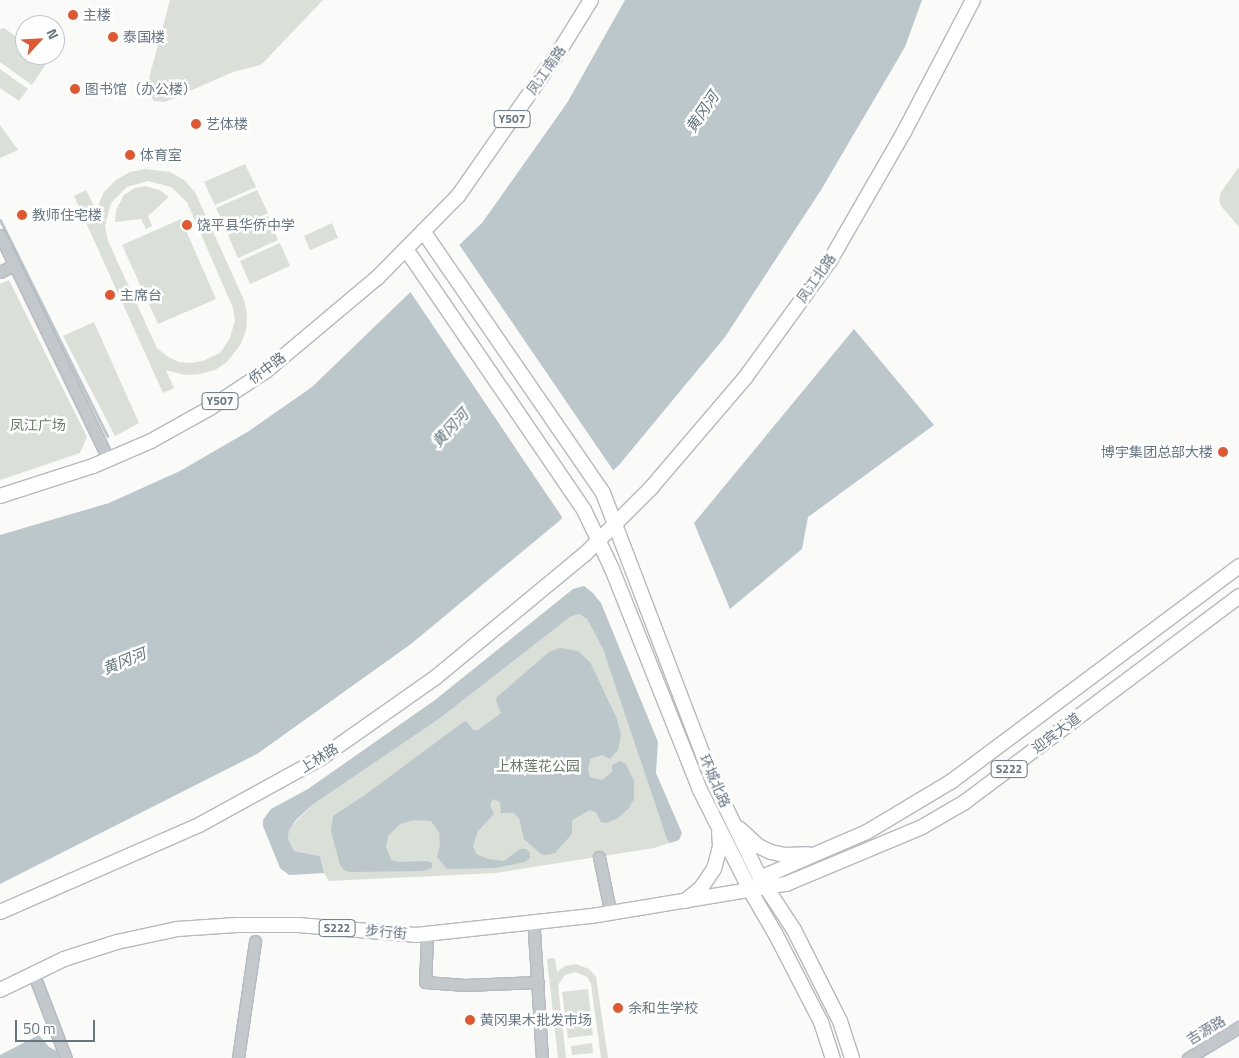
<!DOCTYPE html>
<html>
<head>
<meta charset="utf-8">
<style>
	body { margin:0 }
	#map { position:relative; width:1239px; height:1058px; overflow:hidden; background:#fafaf8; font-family:"Titillium Web","Noto Sans SC",sans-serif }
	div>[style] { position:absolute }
	.green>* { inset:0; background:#dadfd7 }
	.water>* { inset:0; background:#bbc7cb }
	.pier>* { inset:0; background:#fafaf8 }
	.stream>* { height:3px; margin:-1.5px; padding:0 1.5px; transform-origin:1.5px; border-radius:1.5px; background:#bbc7cb }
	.roads { filter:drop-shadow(1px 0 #b5babe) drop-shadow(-1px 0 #b5babe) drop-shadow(0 1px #b5babe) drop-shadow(0 -1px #b5babe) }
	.minor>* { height:11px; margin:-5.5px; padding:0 5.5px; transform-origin:5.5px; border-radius:5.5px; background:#c3c8cc }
	.major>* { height:14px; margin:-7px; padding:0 7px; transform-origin:7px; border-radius:7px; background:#fff }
	.dots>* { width:14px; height:14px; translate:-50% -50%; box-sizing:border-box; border:2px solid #fff; border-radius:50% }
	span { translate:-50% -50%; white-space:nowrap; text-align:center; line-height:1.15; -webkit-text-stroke:5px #fff; paint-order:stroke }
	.shield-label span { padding:1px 4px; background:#fff; border:1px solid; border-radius:4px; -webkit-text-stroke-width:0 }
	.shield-label { font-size:12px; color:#657683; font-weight:700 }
	.poi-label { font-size:14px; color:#657683 }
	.left { translate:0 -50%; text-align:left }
	.right { translate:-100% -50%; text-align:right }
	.street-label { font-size:14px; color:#657683 }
	.park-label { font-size:14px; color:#687a64 }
	.water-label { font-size:15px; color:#60757c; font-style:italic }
	.north { position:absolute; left:15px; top:15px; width:50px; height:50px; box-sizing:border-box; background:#fff; border:1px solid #c1c8cd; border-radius:50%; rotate:65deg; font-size:14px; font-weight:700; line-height:20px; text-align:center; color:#657683 }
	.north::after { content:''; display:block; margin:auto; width:18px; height:22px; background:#e4572e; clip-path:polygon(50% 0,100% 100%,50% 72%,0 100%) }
	.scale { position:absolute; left:15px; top:1020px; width:80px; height:22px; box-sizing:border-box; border:2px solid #657683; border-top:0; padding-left:6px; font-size:15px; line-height:18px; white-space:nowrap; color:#657683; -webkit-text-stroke:4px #fff; paint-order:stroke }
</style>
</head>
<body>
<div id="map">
	<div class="green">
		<div style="clip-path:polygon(170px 0,323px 0,261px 65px,233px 72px,165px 102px,154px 101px,146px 89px)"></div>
		<div style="clip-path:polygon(4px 28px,25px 43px,25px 55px,41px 55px,44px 58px,46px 64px,32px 85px,0 62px,0 29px)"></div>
		<div style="clip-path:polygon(0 69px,28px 89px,19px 101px,0 88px)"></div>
		<div style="clip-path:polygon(0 125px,18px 150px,0 158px)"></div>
		<div style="clip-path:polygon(245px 164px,256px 187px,215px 205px,204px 182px)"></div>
		<div style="clip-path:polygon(1239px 167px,1239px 227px,1221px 206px,1219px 200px,1221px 192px)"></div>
		<div style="clip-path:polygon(evenodd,146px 169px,170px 172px,184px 180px,195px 192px,244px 300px,247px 314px,246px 330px,241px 344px,227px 362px,215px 370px,200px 374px,185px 375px,166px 370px,174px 388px,163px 393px,74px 196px,86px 190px,96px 210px,104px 192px,116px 180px,130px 172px,146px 169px,148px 181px,171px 187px,187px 202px,233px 308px,235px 320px,230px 338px,220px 353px,203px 361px,191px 363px,179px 362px,168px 357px,157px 348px,108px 241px,105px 226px,111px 203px,127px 187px,148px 181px)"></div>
		<div style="clip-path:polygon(145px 186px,159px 190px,169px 197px,148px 216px,152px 226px,146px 229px,141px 219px,115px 222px,116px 210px,124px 195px,135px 188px)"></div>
		<div style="clip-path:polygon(257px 190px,268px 213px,227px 231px,216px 208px)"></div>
		<div style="clip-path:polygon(268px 216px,278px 240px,238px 258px,228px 235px)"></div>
		<div style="clip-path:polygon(181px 219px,216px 299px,158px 324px,122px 245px)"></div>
		<div style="clip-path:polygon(332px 223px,338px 238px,310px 250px,304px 236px)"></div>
		<div style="clip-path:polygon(280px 243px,290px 266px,250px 284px,240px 261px)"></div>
		<div style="clip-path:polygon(9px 280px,87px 437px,80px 453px,0 480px,0 284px)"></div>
		<div style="clip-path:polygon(94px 322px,139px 423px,115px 436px,63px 336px)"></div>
		<div style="clip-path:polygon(579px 614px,587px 619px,603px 649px,670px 843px,654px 848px,496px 873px,329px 881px,324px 873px,320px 856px,294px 851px,288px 839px,289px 829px,312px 805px,439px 719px,570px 617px)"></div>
		<div style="clip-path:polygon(555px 958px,557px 972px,565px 966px,576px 964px,589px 969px,596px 977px,608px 1058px,601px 1058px,591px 984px,587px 977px,576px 972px,565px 975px,558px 985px,566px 1058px,558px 1058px,547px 959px)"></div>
		<div style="clip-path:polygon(588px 989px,593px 1035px,568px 1038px,562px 992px)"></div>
		<div style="clip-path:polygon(592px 1043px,593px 1053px,572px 1055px,571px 1046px)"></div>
	</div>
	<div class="water">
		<div style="clip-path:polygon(625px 0,922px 0,905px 47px,821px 190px,725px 337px,619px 465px,558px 522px,411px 644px,257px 754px,0 884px,0 535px,109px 503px,180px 471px,249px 431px,312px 387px,482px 223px,567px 103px)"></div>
		<div style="clip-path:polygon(854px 329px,934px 425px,808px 517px,802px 549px,730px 609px,694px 523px)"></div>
		<div style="clip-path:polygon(584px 586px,593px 593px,601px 603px,658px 742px,656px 773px,682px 833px,679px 840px,670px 843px,667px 839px,603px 649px,587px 619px,579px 614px,570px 617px,439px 719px,312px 805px,296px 820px,289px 830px,288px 839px,294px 851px,320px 856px,324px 873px,289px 875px,280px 868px,263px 826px,263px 820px,271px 809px,308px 789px,435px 700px,573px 589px)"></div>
		<div style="clip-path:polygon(560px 648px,578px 651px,590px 662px,617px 719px,621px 734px,618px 750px,610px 759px,602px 755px,590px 759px,588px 770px,590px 777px,602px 780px,612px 772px,612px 765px,620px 761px,626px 764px,634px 781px,634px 799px,629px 808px,618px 818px,607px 823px,601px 822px,596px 812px,590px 810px,577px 817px,572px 821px,572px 834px,555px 853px,546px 855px,541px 854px,524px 839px,519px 818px,514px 813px,501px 813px,500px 802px,493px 799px,490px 805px,494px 814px,478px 831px,473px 846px,476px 854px,488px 859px,504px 861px,520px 849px,526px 849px,530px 853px,530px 858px,525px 862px,495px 868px,447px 869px,437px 857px,440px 846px,439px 832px,431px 821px,414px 820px,400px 824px,388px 836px,386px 847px,391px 860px,399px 862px,427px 861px,432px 863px,432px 868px,423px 871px,349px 872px,344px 870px,340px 865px,331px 831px,333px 816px,365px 795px,462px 723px,466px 721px,473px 730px,478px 730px,501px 713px,496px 701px,497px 697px,549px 652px)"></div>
		<div style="clip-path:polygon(39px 1035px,49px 1047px,57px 1051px,59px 1058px,0 1058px,0 1055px)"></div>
	</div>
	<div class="pier">
		<div style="clip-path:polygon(458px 243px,615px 473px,564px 520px,409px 290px)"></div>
	</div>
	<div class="stream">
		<div style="left:0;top:220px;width:241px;rotate:63.6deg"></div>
	</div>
	<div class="roads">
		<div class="minor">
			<div style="left:0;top:235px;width:250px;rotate:64.2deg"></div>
			<div style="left:0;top:272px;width:16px;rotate:-27deg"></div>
			<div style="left:599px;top:857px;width:54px;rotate:78.3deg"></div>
			<div style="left:534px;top:932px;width:126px;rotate:86.4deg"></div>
			<div style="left:427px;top:940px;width:42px;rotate:92.7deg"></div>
			<div style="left:425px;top:982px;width:40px;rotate:4.3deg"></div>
			<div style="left:465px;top:985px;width:73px;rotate:-2.4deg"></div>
			<div style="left:37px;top:983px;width:80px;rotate:68.9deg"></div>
			<div style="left:238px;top:1058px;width:118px;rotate:-81.7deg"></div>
			<div style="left:1188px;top:1058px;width:60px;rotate:-31.3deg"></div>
		</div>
		<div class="major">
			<div style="left:423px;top:231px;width:318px;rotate:55.5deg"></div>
			<div style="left:603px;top:493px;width:308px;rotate:69.1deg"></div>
			<div style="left:713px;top:781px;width:108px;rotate:64.1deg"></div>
			<div style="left:760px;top:878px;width:62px;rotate:56.8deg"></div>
			<div style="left:794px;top:930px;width:102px;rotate:63.2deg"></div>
			<div style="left:840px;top:1021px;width:39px;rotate:72deg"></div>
			<div style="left:406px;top:249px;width:316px;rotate:55.7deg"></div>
			<div style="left:584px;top:510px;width:65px;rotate:64.6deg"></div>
			<div style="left:612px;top:569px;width:236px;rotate:68.3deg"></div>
			<div style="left:699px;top:788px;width:116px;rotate:63.4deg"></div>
			<div style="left:751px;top:892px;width:48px;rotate:59.7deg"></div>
			<div style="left:775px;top:933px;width:100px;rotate:62.7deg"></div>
			<div style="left:821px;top:1022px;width:38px;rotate:72deg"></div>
			<div style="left:0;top:496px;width:98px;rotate:-17.9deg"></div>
			<div style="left:93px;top:466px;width:63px;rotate:-23.3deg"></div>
			<div style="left:151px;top:441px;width:68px;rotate:-29.2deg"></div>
			<div style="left:210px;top:408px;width:67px;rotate:-33.5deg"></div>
			<div style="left:266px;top:371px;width:146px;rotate:-40deg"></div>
			<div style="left:378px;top:277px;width:114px;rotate:-45.4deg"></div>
			<div style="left:458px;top:196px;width:178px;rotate:-55.1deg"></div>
			<div style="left:560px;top:50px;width:59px;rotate:-58.2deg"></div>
			<div style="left:740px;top:829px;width:25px;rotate:43deg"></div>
			<div style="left:758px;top:846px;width:14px;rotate:25deg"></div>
			<div style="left:771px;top:852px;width:13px;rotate:13deg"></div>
			<div style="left:784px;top:855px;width:24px;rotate:-2deg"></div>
			<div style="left:760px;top:878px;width:116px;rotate:-23.3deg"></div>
			<div style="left:867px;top:832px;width:99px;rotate:-31deg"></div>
			<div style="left:952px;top:781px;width:359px;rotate:-36.8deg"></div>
			<div style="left:685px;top:901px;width:21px;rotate:-39deg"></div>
			<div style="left:701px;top:888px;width:23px;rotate:-56deg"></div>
			<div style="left:714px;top:869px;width:24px;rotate:-75deg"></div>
			<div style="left:720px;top:846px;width:13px;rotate:-94deg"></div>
			<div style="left:0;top:912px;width:219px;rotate:-23.6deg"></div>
			<div style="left:201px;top:824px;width:137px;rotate:-28.8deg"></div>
			<div style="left:321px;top:758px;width:139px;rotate:-35.1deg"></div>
			<div style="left:435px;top:678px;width:195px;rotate:-39.6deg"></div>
			<div style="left:585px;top:554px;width:93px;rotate:-45deg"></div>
			<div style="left:651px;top:488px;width:145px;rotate:-49.5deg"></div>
			<div style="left:745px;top:378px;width:147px;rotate:-54.1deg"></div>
			<div style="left:831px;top:259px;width:146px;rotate:-60.1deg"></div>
			<div style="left:904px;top:132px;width:149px;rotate:-62.4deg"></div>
			<div style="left:0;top:990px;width:71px;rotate:-25.8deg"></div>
			<div style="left:64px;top:959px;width:56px;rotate:-17.8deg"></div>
			<div style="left:117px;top:942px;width:61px;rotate:-12.2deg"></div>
			<div style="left:177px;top:929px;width:60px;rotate:-3.8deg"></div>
			<div style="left:237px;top:925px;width:61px"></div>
			<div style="left:298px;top:925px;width:118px;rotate:4.8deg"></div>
			<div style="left:416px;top:935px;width:177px;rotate:-6.2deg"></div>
			<div style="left:592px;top:916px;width:197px;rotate:-9.4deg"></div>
			<div style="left:786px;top:884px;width:147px;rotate:-22.7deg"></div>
			<div style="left:922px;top:827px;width:50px;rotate:-30.2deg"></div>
			<div style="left:965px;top:802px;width:343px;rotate:-36.9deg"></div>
		</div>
	</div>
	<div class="dots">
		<div style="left:73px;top:15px;background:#e4572e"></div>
		<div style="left:113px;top:37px;background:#e4572e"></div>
		<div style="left:75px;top:89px;background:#e4572e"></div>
		<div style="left:196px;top:124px;background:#e4572e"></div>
		<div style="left:130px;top:155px;background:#e4572e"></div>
		<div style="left:22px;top:215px;background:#e4572e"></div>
		<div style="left:187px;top:225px;background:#e4572e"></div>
		<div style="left:110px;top:295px;background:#e4572e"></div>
		<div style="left:1223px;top:452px;background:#e4572e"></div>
		<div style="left:618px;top:1008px;background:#e4572e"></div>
		<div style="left:470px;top:1020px;background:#e4572e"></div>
	</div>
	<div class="shield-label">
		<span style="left:512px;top:119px">Y507</span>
		<span style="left:220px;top:401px">Y507</span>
		<span style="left:1009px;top:769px">S222</span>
		<span style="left:337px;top:928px">S222</span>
	</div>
	<div class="poi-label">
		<span class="left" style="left:83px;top:15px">主楼</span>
		<span class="left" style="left:123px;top:37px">泰国楼</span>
		<span class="left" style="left:85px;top:89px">图书馆（办公楼）</span>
		<span class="left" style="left:206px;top:124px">艺体楼</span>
		<span class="left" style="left:140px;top:155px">体育室</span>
		<span class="left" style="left:32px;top:215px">教师住宅楼</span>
		<span class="left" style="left:197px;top:225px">饶平县华侨中学</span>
		<span class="left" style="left:120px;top:295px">主席台</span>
		<span class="right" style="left:1213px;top:452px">博宇集团总部大楼</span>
		<span class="left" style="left:628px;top:1008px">余和生学校</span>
		<span class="left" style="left:480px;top:1020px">黄冈果木批发市场</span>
	</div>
	<div class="street-label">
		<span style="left:546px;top:70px;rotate:-55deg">凤江南路</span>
		<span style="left:816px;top:278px;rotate:-55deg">凤江北路</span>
		<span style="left:267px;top:368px;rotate:-37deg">侨中路</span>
		<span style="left:1056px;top:733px;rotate:-37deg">迎宾大道</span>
		<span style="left:319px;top:758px;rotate:-32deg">上林路</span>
		<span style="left:715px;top:781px;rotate:66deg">环城北路</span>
		<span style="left:386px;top:932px;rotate:5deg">步行街</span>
		<span style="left:1206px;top:1030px;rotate:-31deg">吉源路</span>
	</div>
	<div class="park-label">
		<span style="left:38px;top:425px">凤江广场</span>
		<span style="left:538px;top:766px">上林莲花公园</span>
	</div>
	<div class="water-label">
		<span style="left:702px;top:112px;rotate:-56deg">黄冈河</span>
		<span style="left:450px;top:428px;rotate:-47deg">黄冈河</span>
		<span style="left:124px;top:661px;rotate:-22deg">黄冈河</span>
	</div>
	<div class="north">N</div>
	<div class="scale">50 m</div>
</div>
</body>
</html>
